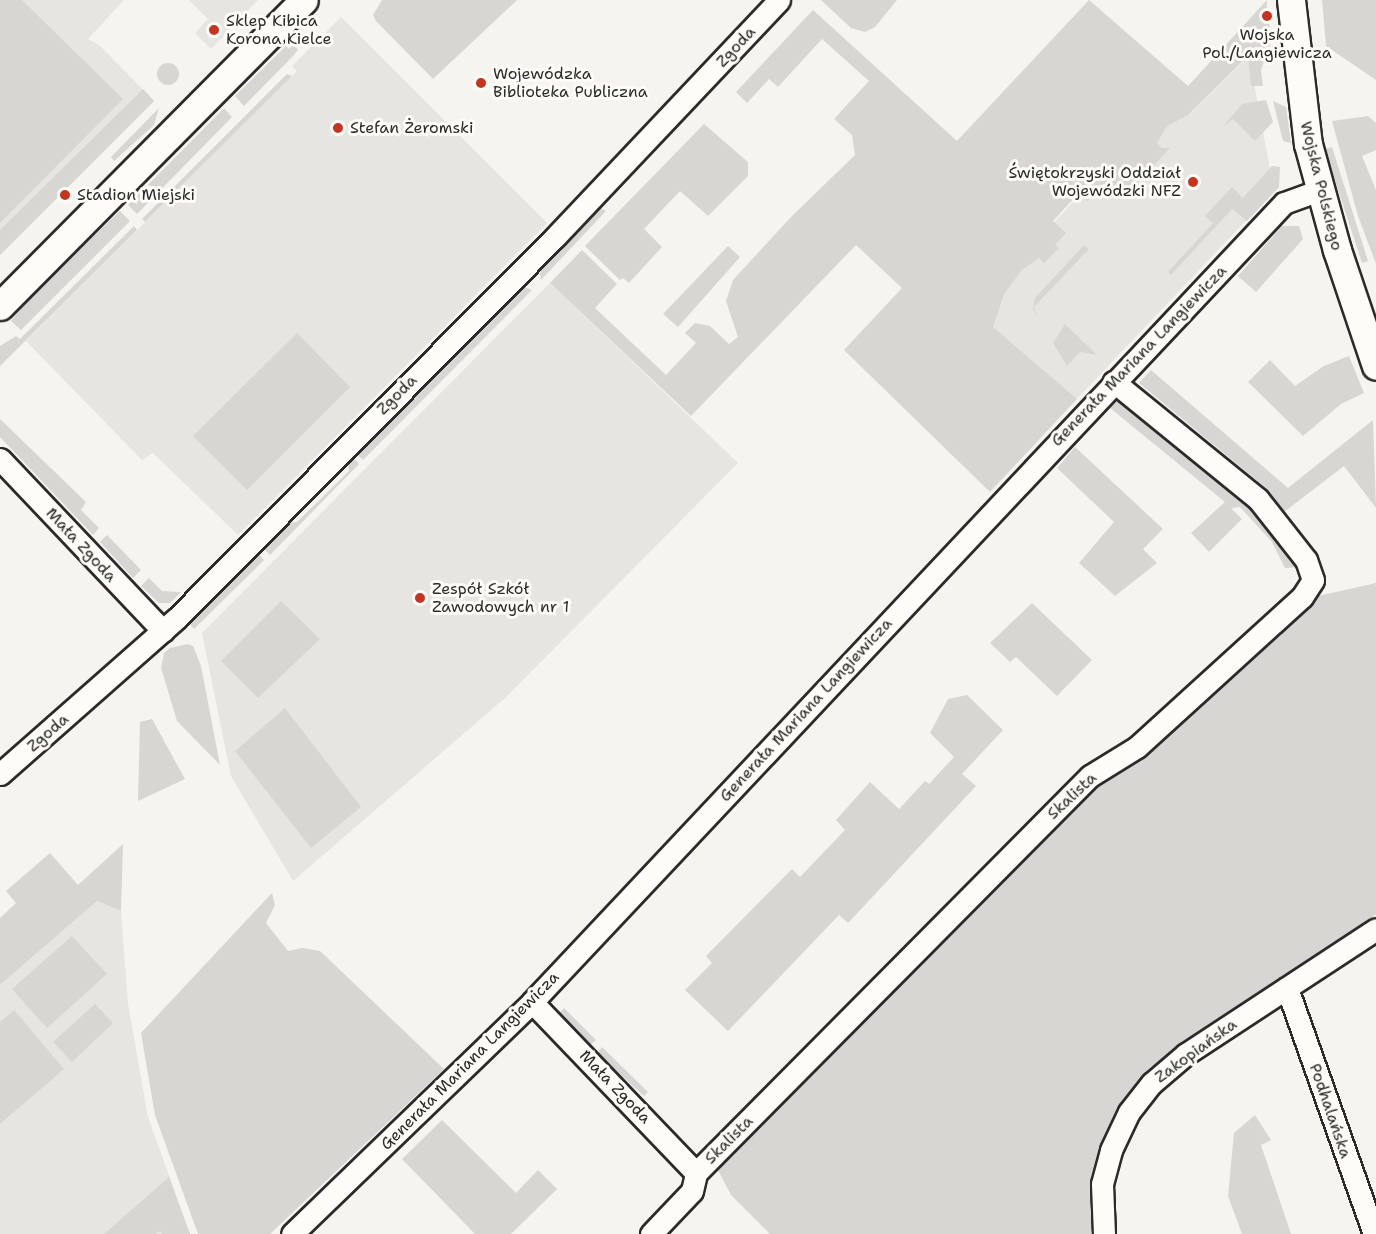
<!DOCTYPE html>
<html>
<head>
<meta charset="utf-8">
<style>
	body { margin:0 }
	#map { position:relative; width:1376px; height:1234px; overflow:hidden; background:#f5f4ef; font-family:"Shantell Sans",sans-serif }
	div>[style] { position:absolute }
	.built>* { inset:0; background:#e6e5e0 }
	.green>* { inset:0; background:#d7d6d2 }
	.round { border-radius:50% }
	.roads { filter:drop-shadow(2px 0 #2b2b2b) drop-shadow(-2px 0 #2b2b2b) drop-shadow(0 2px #2b2b2b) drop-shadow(0 -2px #2b2b2b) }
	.minor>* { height:21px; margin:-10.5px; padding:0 10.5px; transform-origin:10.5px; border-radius:10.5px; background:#fdfcf7 }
	.tertiary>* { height:27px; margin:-13.5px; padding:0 13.5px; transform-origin:13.5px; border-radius:13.5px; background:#fdfcf7 }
	.dots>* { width:16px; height:16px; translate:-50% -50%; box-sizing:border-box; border:3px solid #fdfcf7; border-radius:50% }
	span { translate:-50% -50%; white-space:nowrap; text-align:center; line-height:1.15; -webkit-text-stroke:6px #fdfcf7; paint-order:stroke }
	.poi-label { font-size:16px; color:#2b2b2b }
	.left { translate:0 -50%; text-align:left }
	.right { translate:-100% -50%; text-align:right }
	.street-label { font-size:16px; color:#2b2b2b }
</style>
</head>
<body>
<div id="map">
	<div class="built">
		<div style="clip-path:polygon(0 0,124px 0,88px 39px,99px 45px,154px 101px,0 255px)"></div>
		<div style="clip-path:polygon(189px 0,258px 0,211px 49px,195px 33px,208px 19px)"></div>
		<div style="clip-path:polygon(341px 17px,547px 223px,238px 535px,153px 453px,142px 460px,26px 341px,297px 71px,292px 66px)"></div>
		<div style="clip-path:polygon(1249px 56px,1274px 191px,1074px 402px,964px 317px,1172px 98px,1189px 115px)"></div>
		<div style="clip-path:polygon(550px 283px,738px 463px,505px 698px,293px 881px,231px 776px,202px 633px)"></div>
		<div style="clip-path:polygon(97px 901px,121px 911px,128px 1004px,148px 1117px,190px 1234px,0 1234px,0 985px)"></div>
	</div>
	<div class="green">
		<div style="clip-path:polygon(0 0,22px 0,123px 99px,0 223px)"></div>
		<div style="clip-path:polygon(382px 0,517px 0,433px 79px,376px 21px,373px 15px)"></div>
		<div style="clip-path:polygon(821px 0,897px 0,875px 27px,865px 32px,851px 28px)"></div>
		<div style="clip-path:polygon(1089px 0,1188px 86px,1267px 0,1266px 21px,1269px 21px,1271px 42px,1261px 70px,1263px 86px,1251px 86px,1248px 56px,1188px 115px,1167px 126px,1157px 143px,1161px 148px,1170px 148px,1125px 196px,1116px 187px,1111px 192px,1103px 184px,1087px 201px,1078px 194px,1053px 221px,1066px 233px,1055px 245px,1059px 248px,1044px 263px,1039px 258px,1022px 270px,1004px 294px,993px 327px,1077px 399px,990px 492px,844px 350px,902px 288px,856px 245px,691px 416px,550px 283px,582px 250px,617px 284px,595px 308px,666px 375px,696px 343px,685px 333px,695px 323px,710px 326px,729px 344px,738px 337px,726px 301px,733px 280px,791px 217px,855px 155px,852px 135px,834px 119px,869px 81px,822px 39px,778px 87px,769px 79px,747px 103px,736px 92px,813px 10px,957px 141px)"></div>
		<div style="clip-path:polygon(1322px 0,1376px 0,1376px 80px,1326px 46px)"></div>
		<div style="clip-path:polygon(293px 44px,298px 50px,292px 57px,244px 106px,235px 96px,286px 46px,289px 49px)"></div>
		<div class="round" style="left:157px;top:63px;width:22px;height:22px"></div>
		<div style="clip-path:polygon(287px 74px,292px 76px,145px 222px,142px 219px)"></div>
		<div style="clip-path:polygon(143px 89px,154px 101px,0 255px,0 230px)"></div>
		<div style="clip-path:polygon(1266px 100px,1273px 122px,1255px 141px,1233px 119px,1222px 128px,1242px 104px)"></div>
		<div style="clip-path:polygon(1273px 101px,1286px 107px,1291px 143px,1283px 141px)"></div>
		<div style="clip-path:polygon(159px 108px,154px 125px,114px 161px,111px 157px)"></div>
		<div style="clip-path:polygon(224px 108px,232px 117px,137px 214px,128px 205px)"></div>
		<div style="clip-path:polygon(1368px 116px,1376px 123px,1376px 150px,1362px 156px,1376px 190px,1376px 264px,1358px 216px,1332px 121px)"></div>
		<div style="clip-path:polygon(704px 124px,748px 162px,748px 176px,708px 216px,680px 191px,644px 229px,662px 247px,629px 283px,623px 278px,620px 280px,585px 246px)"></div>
		<div style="clip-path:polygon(1332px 147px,1368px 261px,1362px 263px,1331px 168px,1326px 149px)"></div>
		<div style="clip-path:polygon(1272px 166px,1280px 167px,1279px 187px,1247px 221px,1232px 209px,1171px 275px,1168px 272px,1213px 223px,1205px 216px,1232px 187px,1243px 198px)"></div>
		<div style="clip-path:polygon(596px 206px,606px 211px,541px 280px,539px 268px)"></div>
		<div style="clip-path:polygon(120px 211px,130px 221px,21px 330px,11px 321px,31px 296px)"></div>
		<div style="clip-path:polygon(134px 226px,137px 230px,0 366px,0 346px,16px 336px,20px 339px)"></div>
		<div style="clip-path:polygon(1282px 226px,1299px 226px,1303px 239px,1256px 292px,1238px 276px)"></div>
		<div style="clip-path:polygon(1084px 245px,1089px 249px,1034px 307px,1037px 317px,1033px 309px,1035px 298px)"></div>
		<div style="clip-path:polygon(728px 246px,740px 257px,678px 327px,663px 314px)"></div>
		<div style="clip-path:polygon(522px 286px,532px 290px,363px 460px,356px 453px)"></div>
		<div style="clip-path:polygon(1065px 324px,1097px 355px,1080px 352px,1067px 366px,1053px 343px)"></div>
		<div style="clip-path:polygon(297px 333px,350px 387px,247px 490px,193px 436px)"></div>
		<div style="clip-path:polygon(1349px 356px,1364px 393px,1341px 404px,1303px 436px,1248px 382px,1270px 360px,1295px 386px,1324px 366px)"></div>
		<div style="clip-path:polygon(1151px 370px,1288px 488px,1373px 420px,1376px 508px,1344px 466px,1284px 512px,1266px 488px,1139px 383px)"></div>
		<div style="clip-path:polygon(1121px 398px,1252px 507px,1300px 567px,1285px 568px,1272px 542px,1240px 507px,1231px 508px,1242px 519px,1209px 552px,1191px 533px,1225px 502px,1110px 408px)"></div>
		<div style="clip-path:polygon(0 419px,86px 502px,81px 510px,99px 528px,93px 535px,0 437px)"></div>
		<div style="clip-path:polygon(1075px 447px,1163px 529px,1143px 549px,1157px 563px,1115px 596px,1079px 563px,1114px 522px,1057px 468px)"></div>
		<div style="clip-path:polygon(353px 457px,359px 464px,270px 555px,262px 547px,286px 523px,297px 522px,349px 471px,348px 461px)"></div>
		<div style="clip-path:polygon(107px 535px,141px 570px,133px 578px,100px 542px)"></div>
		<div style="clip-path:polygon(256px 551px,264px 560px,194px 629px,185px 619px)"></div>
		<div style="clip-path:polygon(149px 578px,162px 591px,181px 592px,170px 603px,159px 603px,141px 586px)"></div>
		<div style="clip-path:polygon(1376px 583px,1376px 914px,1148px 1069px,1120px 1105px,1103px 1139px,1091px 1178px,1092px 1234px,770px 1234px,731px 1195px,718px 1170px,723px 1163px,1095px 787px,1150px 753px,1318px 596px)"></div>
		<div style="clip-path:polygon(281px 601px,320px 639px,258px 698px,221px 661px)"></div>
		<div style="clip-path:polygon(1032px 603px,1092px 660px,1057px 696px,1016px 657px,1010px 662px,990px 643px)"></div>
		<div style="clip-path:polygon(188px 644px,193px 646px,201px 666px,220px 765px,177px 721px,161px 668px,164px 653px,170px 648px)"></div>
		<div style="clip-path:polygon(967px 695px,1003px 730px,962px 774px,976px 786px,848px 923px,839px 915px,728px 1031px,685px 990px,712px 963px,706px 956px,792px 869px,800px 877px,845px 830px,836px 820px,870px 782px,899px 809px,925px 781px,929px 784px,954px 757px,930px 733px,948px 699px)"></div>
		<div style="clip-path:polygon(285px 708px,361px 807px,311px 848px,235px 751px)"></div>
		<div style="clip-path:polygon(152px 719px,185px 779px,138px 801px,140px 722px)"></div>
		<div style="clip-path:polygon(123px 844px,121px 911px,97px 901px,0 985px,0 918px,16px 903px,6px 891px,50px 853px,78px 885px)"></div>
		<div style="clip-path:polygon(272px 893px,275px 905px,266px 923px,288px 951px,302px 948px,320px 951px,444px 1069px,270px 1234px,198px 1234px,155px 1115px,141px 1033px)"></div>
		<div style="clip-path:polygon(72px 936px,107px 974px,47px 1028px,12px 989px)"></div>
		<div style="clip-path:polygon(95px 1004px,113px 1023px,72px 1062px,53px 1042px)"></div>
		<div style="clip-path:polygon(564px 1008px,596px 1040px,589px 1046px,558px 1015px)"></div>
		<div style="clip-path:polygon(14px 1010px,64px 1069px,0 1124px,0 1022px)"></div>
		<div style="clip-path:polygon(602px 1047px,648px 1092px,644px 1096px,597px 1054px)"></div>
		<div style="clip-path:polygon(1255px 1115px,1271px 1140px,1261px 1145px,1291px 1234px,1242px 1234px,1228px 1196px,1234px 1133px)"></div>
		<div style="clip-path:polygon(442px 1120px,516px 1193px,538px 1170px,557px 1189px,511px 1234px,475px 1234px,402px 1159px)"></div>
		<div style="clip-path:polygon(169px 1177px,190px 1234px,162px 1234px,160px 1231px,155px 1234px,104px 1234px)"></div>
	</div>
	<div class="roads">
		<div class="minor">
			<div style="left:0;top:459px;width:237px;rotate:46.5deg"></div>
			<div style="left:0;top:774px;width:236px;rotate:-41.4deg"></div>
			<div style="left:177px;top:618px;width:537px;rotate:-45.23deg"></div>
			<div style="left:555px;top:237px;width:326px;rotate:-46.6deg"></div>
			<div style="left:1287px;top:988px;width:261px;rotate:70.5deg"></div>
			<div style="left:532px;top:1002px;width:237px;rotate:46.2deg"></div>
			<div style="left:292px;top:1234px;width:334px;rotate:-44deg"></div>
			<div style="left:532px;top:1002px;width:1097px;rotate:-46.74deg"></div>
			<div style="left:1284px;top:203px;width:38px;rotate:-20deg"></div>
			<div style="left:651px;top:1234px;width:59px;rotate:-46.4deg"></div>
			<div style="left:692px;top:1191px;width:18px;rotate:-77deg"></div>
			<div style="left:696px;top:1173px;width:559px;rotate:-45.22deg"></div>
			<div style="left:1090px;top:776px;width:55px;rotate:-31.7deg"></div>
			<div style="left:1137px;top:747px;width:223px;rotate:-42.3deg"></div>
			<div style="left:1302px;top:597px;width:20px;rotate:-57deg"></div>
			<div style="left:1313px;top:580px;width:21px;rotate:-109deg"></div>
			<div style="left:1306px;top:560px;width:78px;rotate:-128.2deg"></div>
			<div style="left:1258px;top:499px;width:186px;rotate:-140.9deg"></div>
			<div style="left:1104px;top:1234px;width:50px;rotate:-92.3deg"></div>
			<div style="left:1102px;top:1184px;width:35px;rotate:-75deg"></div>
			<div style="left:1111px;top:1150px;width:42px;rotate:-64.7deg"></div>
			<div style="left:1129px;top:1112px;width:37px;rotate:-52deg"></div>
			<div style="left:1152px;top:1083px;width:45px;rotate:-40.5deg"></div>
			<div style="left:1186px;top:1054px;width:227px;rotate:-33.3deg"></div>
		</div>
		<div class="tertiary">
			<div style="left:1291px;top:0;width:145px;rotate:83.3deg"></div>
			<div style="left:1308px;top:144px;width:110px;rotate:74.7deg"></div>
			<div style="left:1337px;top:250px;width:122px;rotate:71.4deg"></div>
			<div style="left:0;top:306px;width:431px;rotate:-45.2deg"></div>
		</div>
	</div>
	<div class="dots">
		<div style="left:1267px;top:16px;background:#c8321e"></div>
		<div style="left:214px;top:30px;background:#c8321e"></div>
		<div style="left:481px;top:83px;background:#c8321e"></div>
		<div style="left:338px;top:128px;background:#c8321e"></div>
		<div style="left:1193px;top:182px;background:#c8321e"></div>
		<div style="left:65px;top:195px;background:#c8321e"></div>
		<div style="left:420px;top:598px;background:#c8321e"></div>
	</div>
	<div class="poi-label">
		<span class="left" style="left:226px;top:30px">Sklep Kibica<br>Korona Kielce</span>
		<span style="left:1267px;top:44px">Wojska<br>Pol./Langiewicza</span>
		<span class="left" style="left:493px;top:83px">Wojewódzka<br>Biblioteka Publiczna</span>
		<span class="left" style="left:350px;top:128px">Stefan Żeromski</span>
		<span class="right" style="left:1181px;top:182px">Świętokrzyski Oddział<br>Wojewódzki NFZ</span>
		<span class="left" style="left:77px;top:195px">Stadion Miejski</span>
		<span class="left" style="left:432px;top:598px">Zespół Szkół<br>Zawodowych nr 1</span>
	</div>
	<div class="street-label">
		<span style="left:736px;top:47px;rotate:-47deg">Zgoda</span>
		<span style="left:1321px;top:186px;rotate:76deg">Wojska Polskiego</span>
		<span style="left:1139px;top:356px;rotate:-46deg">Generała Mariana Langiewicza</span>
		<span style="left:397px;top:395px;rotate:-45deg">Zgoda</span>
		<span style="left:81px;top:545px;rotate:47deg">Mała Zgoda</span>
		<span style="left:806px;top:710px;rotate:-47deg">Generała Mariana Langiewicza</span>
		<span style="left:48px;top:733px;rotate:-41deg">Zgoda</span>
		<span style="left:1072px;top:796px;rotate:-43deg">Skalista</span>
		<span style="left:1196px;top:1051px;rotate:-36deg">Zakopiańska</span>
		<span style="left:470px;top:1061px;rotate:-45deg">Generała Mariana Langiewicza</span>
		<span style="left:615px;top:1087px;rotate:46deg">Mała Zgoda</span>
		<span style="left:1330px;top:1111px;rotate:71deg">Podhalańska</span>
		<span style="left:729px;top:1140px;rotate:-45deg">Skalista</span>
	</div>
</div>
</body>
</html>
